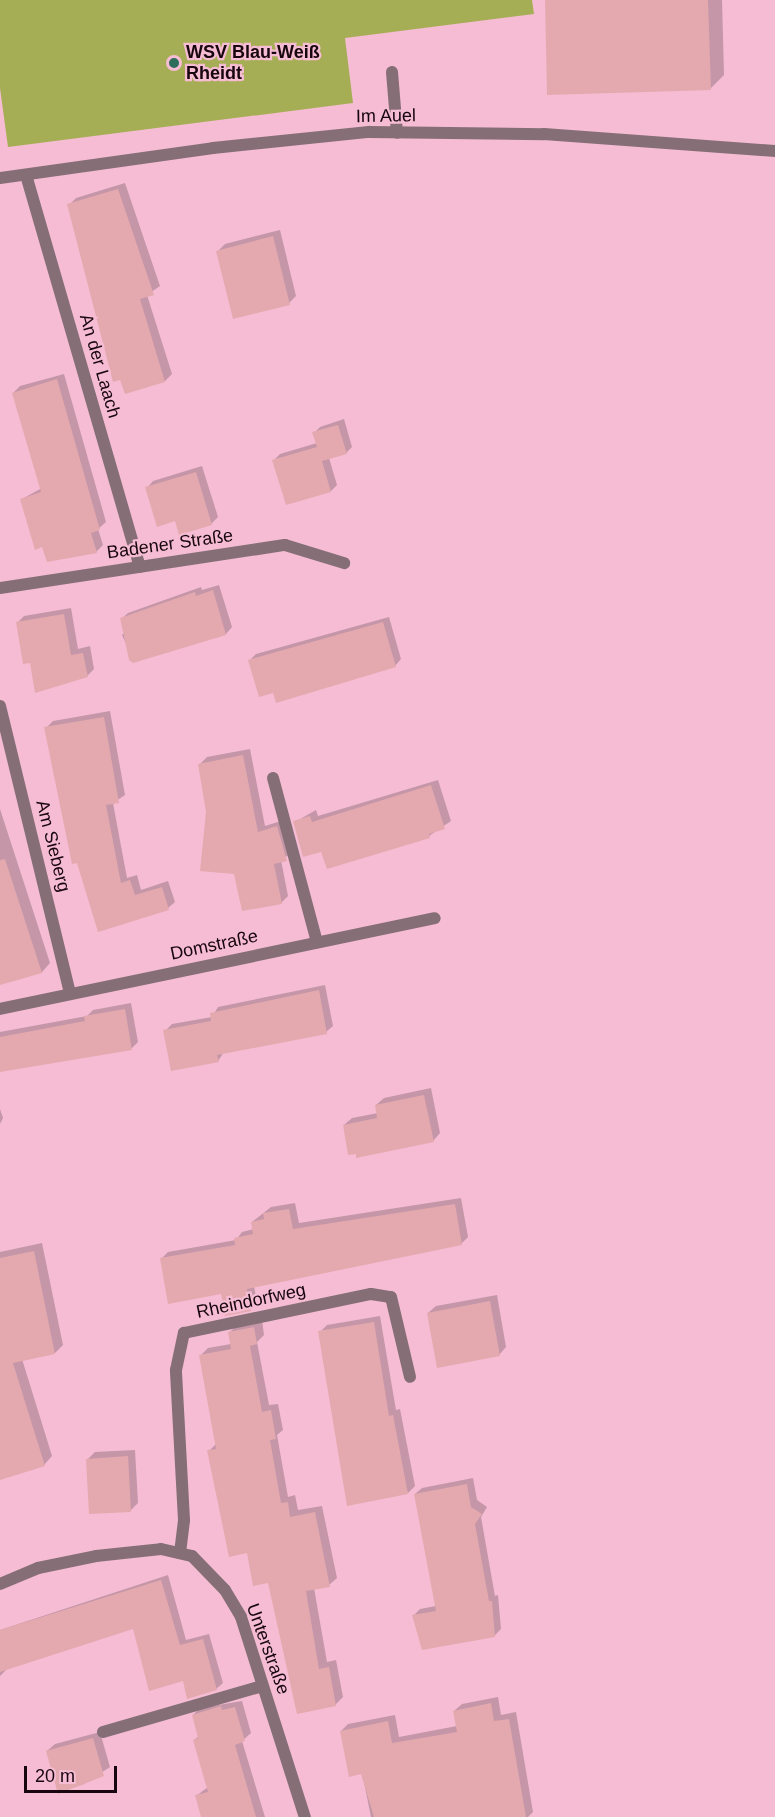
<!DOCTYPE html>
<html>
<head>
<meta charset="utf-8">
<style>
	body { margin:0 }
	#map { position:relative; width:775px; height:1817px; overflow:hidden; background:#f5bcd3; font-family:Helvetica,sans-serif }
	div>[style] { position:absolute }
	.green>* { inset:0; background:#a6ae55 }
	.shadow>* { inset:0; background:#0003 }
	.building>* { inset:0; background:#e4a9ae }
	.lane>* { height:12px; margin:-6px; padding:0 6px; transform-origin:6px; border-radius:6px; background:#856e76 }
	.street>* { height:12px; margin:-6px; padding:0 6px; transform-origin:6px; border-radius:6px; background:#856e76 }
	.dots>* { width:16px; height:16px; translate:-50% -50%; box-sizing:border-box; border:3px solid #f5bcd3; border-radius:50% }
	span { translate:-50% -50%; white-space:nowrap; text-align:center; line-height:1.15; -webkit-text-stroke:4.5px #f5bcd3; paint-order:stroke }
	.poi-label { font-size:18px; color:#18060e; font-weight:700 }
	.left { translate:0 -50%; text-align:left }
	.street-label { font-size:18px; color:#18060e }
	.scale { position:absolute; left:24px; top:1766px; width:93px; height:27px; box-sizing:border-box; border:3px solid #18060e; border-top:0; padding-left:8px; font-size:18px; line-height:21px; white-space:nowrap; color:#18060e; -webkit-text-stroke:4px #f5bcd3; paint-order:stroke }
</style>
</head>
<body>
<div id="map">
	<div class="green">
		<div style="clip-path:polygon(0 0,532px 0,534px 14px,345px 38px,353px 103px,8px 147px,0 88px)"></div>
	</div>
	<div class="shadow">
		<div style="clip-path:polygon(546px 0,722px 0,724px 75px,710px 89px)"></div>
		<div style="clip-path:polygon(125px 183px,160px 286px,147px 295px,172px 374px,165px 381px,126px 392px,69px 205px,76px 198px)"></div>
		<div style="clip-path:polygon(280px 230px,296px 296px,289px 303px,218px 251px,225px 244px)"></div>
		<div style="clip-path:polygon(64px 374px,106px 522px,98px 529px,103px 545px,96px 552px,22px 499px,42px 488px,13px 393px,20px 386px)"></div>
		<div style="clip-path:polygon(344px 419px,352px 447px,346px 453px,329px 458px,337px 485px,331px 491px,274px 460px,280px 454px,317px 443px,314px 433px,320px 427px)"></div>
		<div style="clip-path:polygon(202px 466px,218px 517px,211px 524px,176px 520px,147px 488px,153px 481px)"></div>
		<div style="clip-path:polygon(219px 585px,232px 627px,226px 634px,134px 661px,122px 635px,125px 632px,121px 619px,128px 613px,201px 587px,202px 590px)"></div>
		<div style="clip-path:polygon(71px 608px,78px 649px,90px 646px,94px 669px,87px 676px,31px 661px,17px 623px,24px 616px)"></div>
		<div style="clip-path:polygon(389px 617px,401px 659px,395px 666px,250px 660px,256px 654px)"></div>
		<div style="clip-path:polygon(110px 711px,125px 795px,113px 803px,127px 878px,137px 875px,141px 890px,168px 881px,175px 902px,168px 908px,99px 930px,46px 728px,53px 721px)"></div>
		<div style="clip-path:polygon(250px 749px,265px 826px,284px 820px,293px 852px,281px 860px,288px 896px,281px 903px,208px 812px,200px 764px,207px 757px)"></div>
		<div style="clip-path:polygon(438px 780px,451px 821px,429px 836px,322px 850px,295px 822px,316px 810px,318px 816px)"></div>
		<div style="clip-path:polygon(0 809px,50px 963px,42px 972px,0 984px)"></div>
		<div style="clip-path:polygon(325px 985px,333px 1026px,326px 1032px,224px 1052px,218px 1061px,165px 1031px,172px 1024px,212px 1017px,218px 1007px)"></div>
		<div style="clip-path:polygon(131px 1003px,138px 1042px,132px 1048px,0 1071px,0 1032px,87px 1016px,93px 1010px)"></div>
		<div style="clip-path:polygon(431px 1088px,440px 1133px,433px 1141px,344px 1125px,352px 1118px,378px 1113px,376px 1105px,384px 1098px)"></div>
		<div style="clip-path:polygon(0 1109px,3px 1118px,0 1124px)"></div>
		<div style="clip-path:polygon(461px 1198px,468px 1237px,461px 1244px,254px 1286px,257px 1303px,251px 1309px,161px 1259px,168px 1252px,236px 1240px,242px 1232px,254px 1229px,252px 1222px,271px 1207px,295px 1203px,299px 1223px)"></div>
		<div style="clip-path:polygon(42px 1243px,63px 1345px,55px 1353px,22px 1359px,52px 1456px,44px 1465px,0 1478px,0 1252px)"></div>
		<div style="clip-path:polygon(497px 1295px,506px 1347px,499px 1355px,428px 1313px,436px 1306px)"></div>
		<div style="clip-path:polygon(380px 1316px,396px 1410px,400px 1409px,415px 1486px,408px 1493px,320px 1332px,327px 1325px)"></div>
		<div style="clip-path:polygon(262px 1320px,264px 1335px,257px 1342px,269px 1405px,278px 1404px,283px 1430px,277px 1435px,288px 1497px,295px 1495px,298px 1510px,322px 1506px,337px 1578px,329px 1585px,314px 1588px,327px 1662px,336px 1660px,343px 1697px,335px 1705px,269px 1581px,248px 1552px,209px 1451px,217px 1443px,201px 1355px,208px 1348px,231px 1344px,229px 1333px,237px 1325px)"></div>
		<div style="clip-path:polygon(135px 1450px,138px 1503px,131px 1510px,88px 1459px,95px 1452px)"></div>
		<div style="clip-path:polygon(473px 1478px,477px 1500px,487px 1507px,481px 1517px,495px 1596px,498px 1595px,501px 1629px,494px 1636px,413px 1616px,420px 1609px,436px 1606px,415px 1494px,422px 1488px)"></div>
		<div style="clip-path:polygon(168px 1575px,186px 1640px,209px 1634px,223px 1683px,216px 1689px,184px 1680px,134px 1627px,7px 1669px,0 1676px,0 1630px)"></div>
		<div style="clip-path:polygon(498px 1697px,501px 1715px,516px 1712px,533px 1812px,528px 1817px,371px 1817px,362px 1772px,341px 1731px,348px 1724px,395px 1715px,399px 1737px,457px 1726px,454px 1711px,462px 1704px)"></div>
		<div style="clip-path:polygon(242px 1701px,251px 1733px,242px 1741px,265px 1817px,203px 1817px,196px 1796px,208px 1787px,194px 1740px,199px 1736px,193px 1715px,200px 1708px)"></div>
		<div style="clip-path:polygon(100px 1732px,110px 1767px,84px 1784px,59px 1792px,47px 1751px,55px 1744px)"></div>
	</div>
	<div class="building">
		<div style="clip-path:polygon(545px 0,708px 0,711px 90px,547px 95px)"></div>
		<div style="clip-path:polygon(118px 189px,154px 295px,140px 299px,165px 382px,125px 394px,120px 380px,113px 382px,67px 204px)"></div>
		<div style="clip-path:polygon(273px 236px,290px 305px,233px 319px,216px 251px)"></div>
		<div style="clip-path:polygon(57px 379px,100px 530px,91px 533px,97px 553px,47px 562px,42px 547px,35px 550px,20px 499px,41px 492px,12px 393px)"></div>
		<div style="clip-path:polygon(338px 425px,347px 454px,322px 461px,331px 492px,286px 505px,272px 460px,317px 447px,312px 432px)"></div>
		<div style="clip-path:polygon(196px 472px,212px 525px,179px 535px,175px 521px,157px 527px,145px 487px)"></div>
		<div style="clip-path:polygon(213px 590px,226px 635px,133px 663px,129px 660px,120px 618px,195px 592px,196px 596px)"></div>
		<div style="clip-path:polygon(64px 614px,71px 655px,83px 653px,88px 677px,35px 693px,30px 663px,23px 664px,16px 622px)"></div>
		<div style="clip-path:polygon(383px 622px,396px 667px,276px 703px,273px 693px,259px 697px,248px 660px)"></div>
		<div style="clip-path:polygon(104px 717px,119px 803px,106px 805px,121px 883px,130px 880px,135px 895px,162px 887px,169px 910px,98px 932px,77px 863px,72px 864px,44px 727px)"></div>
		<div style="clip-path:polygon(243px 755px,258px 832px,277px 826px,287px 861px,274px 864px,282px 904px,242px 911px,234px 874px,200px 871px,206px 812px,198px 764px)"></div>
		<div style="clip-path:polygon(431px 785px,445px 829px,429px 834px,430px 838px,327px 869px,321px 852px,303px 857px,293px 821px,310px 816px,312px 822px)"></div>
		<div style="clip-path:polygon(5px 859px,42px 973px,0 985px,0 860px)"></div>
		<div style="clip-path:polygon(319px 990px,327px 1034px,217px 1055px,219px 1062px,171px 1071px,163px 1030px,211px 1021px,210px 1013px)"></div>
		<div style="clip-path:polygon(125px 1009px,132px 1050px,0 1072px,0 1037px,85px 1021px,84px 1016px)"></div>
		<div style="clip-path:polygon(424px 1095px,434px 1142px,356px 1158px,356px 1154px,348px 1155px,343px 1125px,377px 1118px,375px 1105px)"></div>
		<div style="clip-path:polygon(455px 1204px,462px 1245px,247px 1289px,251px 1311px,225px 1316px,221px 1294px,168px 1304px,160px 1258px,235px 1245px,234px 1238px,253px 1234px,251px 1222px,264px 1219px,263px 1213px,289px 1209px,293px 1229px)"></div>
		<div style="clip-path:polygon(34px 1251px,55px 1354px,13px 1363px,45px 1466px,0 1480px,0 1258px)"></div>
		<div style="clip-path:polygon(490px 1301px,500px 1356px,437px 1368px,427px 1313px)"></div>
		<div style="clip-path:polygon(374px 1322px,389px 1416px,393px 1415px,408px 1494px,347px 1506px,318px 1331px)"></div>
		<div style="clip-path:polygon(254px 1327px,257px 1344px,250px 1346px,262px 1412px,271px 1410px,276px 1439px,270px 1440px,281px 1503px,288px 1502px,290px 1517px,315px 1512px,330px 1587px,306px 1591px,319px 1669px,329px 1667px,336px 1706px,297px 1714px,268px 1583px,253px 1586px,247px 1553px,229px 1557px,207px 1450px,216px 1449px,199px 1355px,231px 1349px,228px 1332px)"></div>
		<div style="clip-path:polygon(128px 1456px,131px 1512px,89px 1514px,86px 1459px)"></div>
		<div style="clip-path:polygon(467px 1484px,471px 1507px,482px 1514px,475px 1524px,489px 1601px,492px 1601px,495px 1637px,422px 1650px,412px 1615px,436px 1611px,414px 1494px)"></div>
		<div style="clip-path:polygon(161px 1580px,180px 1645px,203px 1639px,217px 1690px,187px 1699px,183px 1681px,149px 1691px,133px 1629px,0 1672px,0 1630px)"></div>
		<div style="clip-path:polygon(491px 1703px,494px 1721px,509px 1719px,526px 1817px,374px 1817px,361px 1774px,349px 1777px,340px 1731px,388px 1721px,392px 1743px,457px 1732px,453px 1711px)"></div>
		<div style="clip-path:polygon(221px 1706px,222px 1710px,235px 1707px,245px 1741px,235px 1745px,256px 1817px,201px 1817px,195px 1795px,208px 1792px,193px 1740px,198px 1738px,192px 1715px)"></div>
		<div style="clip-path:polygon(93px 1738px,104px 1776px,58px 1794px,46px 1751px)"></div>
	</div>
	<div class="lane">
		<div style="left:392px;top:72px;width:61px;rotate:85.3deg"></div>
		<div style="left:273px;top:778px;width:170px;rotate:75deg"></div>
		<div style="left:103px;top:1732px;width:166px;rotate:-16.1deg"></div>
	</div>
	<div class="street">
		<div style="left:26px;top:175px;width:408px;rotate:73.8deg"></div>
		<div style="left:0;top:178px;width:215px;rotate:-8deg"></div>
		<div style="left:213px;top:148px;width:157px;rotate:-5.9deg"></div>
		<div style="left:369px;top:132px;width:175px;rotate:0.7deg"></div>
		<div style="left:544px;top:134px;width:232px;rotate:4.2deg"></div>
		<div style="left:0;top:588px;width:288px;rotate:-8.6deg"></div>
		<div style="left:285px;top:545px;width:62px;rotate:17deg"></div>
		<div style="left:0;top:706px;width:295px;rotate:76.3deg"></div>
		<div style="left:0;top:1009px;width:444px;rotate:-11.8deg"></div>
		<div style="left:180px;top:1553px;width:33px;rotate:-83deg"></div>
		<div style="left:184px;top:1520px;width:150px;rotate:-93.1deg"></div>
		<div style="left:176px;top:1370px;width:38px;rotate:-78deg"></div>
		<div style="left:184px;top:1333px;width:191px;rotate:-11.8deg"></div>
		<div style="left:371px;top:1294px;width:20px;rotate:9deg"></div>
		<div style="left:391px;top:1297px;width:82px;rotate:76.6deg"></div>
		<div style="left:0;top:1584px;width:41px;rotate:-22.8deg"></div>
		<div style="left:38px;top:1568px;width:59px;rotate:-11.7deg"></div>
		<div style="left:96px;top:1556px;width:65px;rotate:-6.1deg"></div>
		<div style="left:161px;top:1549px;width:32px;rotate:13deg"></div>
		<div style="left:192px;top:1556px;width:47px;rotate:45.9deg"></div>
		<div style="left:225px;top:1590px;width:31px;rotate:59deg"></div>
		<div style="left:241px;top:1617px;width:210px;rotate:72.3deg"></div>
	</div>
	<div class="dots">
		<div style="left:174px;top:63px;background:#2c6d5c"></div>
	</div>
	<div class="poi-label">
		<span class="left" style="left:186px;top:63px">WSV Blau-Weiß<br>Rheidt</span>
	</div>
	<div class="street-label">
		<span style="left:386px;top:116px;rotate:-1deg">Im Auel</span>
		<span style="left:100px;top:366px;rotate:74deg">An der Laach</span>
		<span style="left:170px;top:544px;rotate:-8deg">Badener Straße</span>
		<span style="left:53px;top:846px;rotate:76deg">Am Sieberg</span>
		<span style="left:214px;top:945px;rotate:-12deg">Domstraße</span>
		<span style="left:251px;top:1301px;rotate:-12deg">Rheindorfweg</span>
		<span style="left:268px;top:1649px;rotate:70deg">Unterstraße</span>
	</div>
	<div class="scale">20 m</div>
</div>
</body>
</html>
